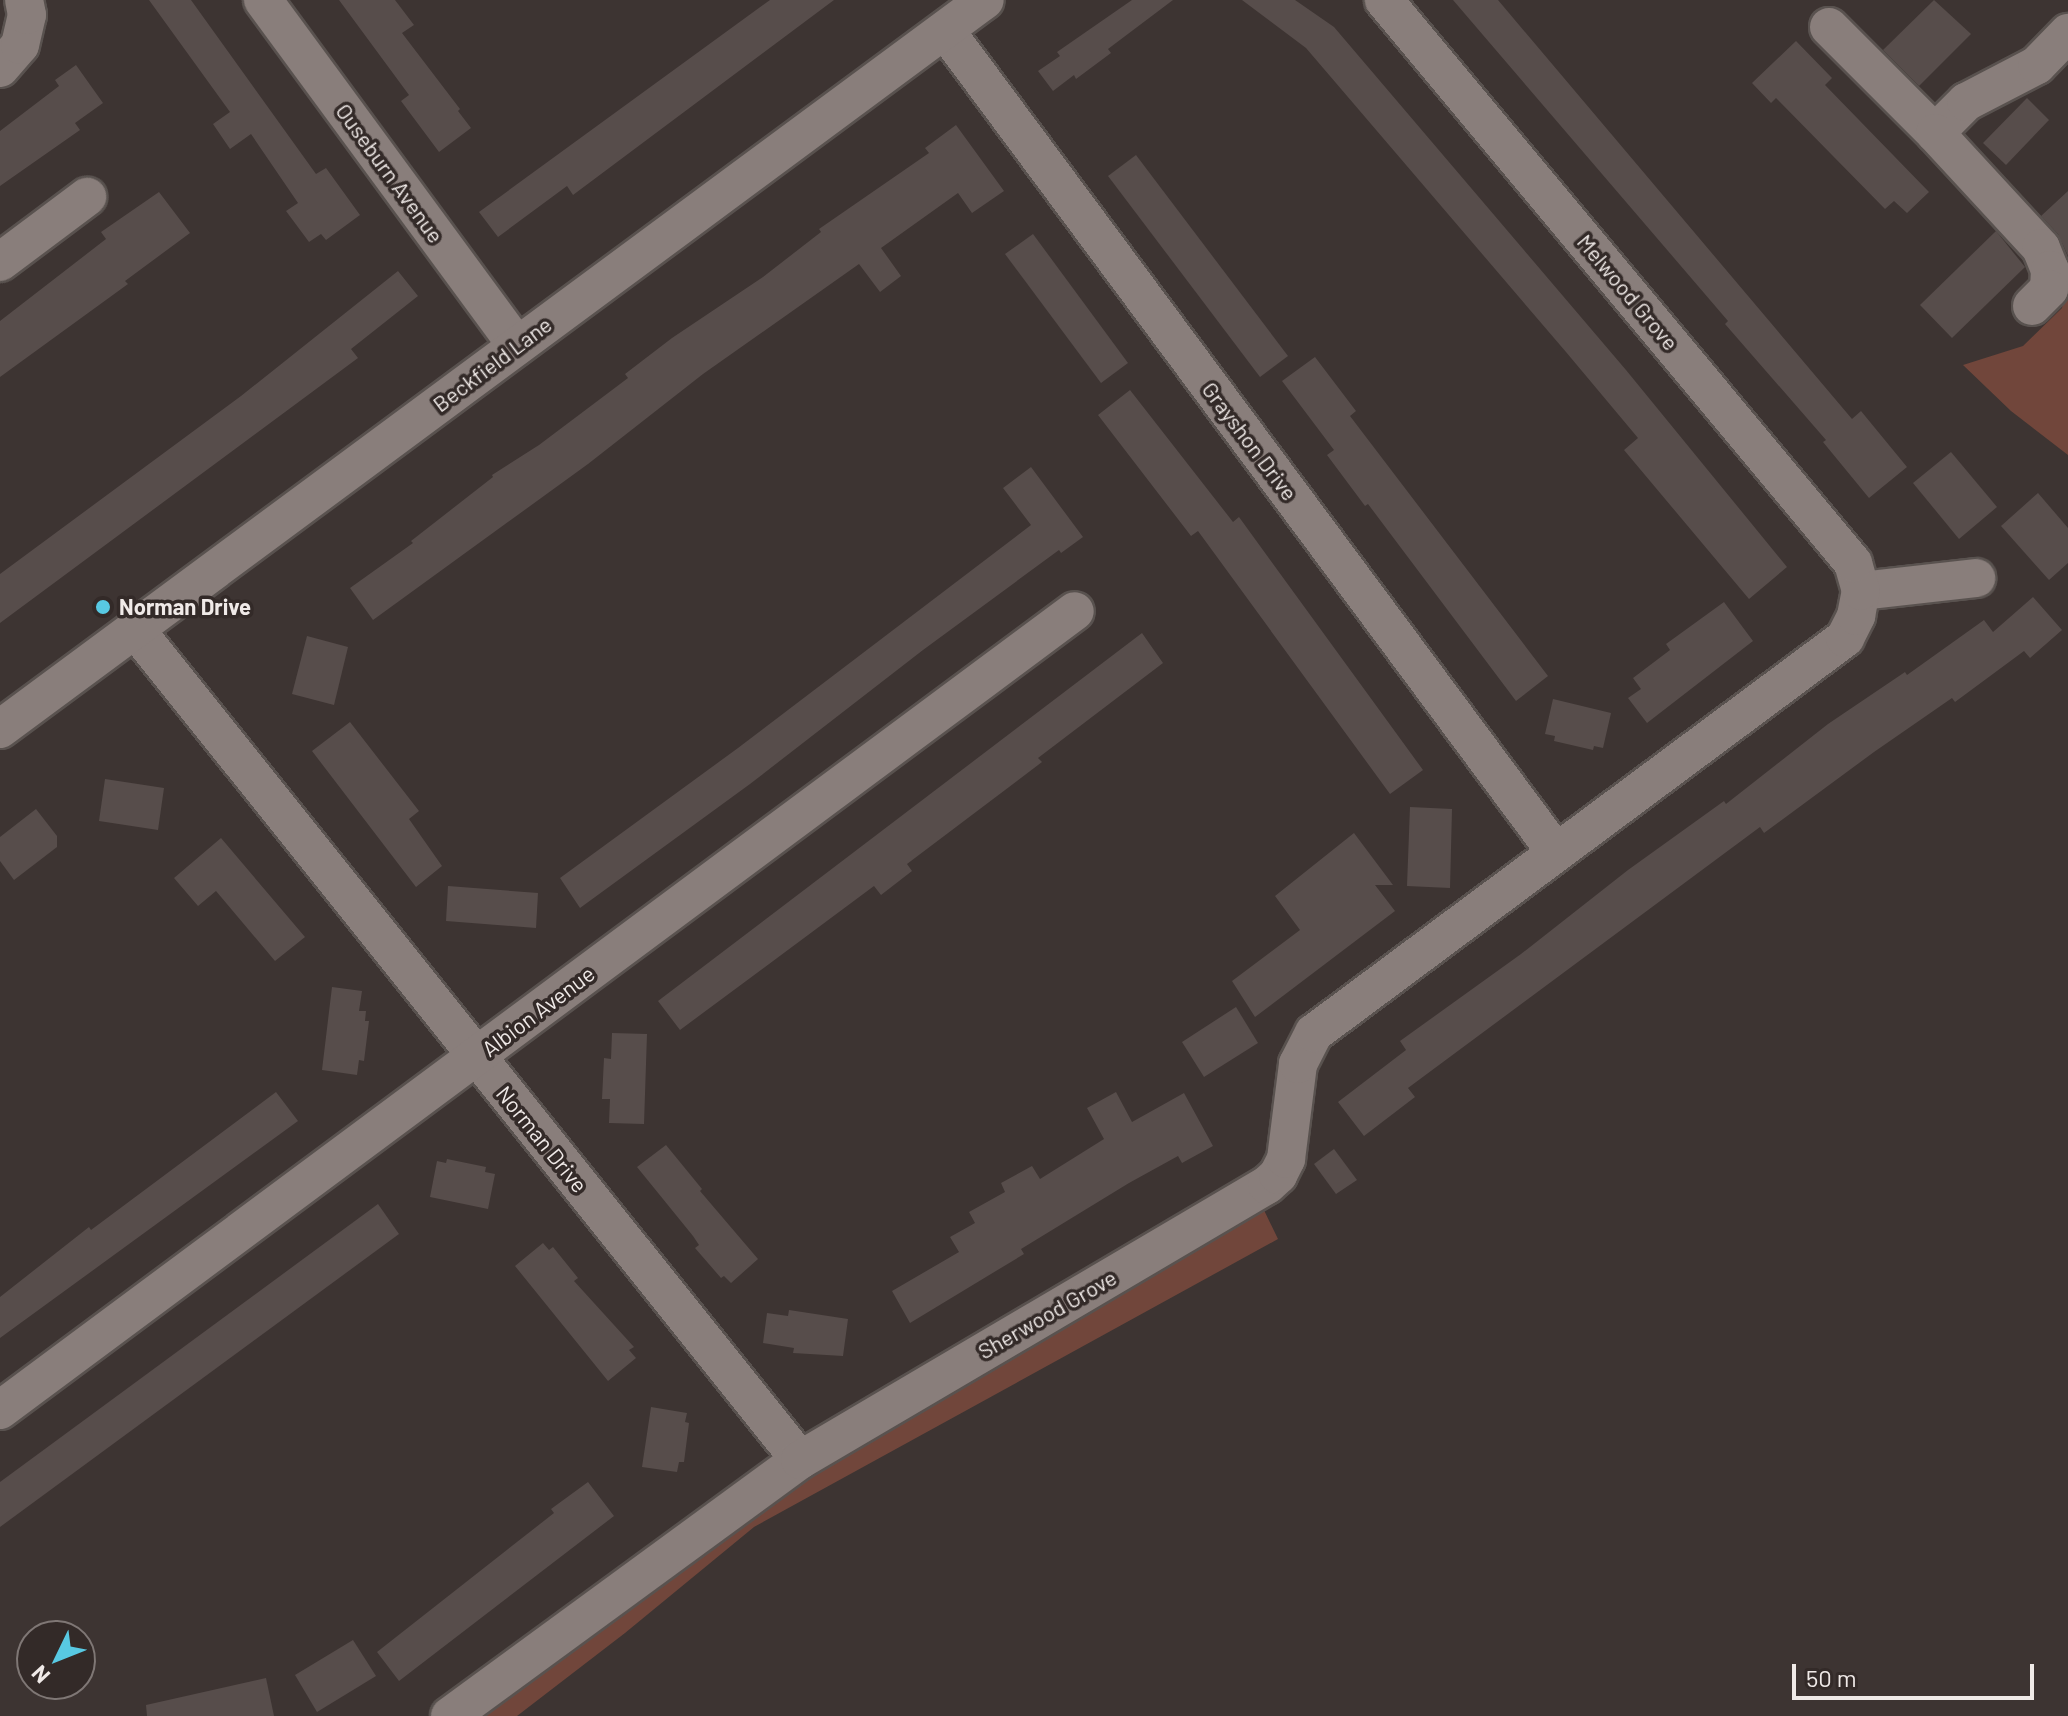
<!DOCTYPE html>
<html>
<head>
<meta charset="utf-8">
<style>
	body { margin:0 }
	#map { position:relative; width:2068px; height:1716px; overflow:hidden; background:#3d3432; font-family:Barlow,sans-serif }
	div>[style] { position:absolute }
	.green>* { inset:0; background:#71463b }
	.building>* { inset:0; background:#574d4b }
	.roads { filter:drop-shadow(2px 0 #59524f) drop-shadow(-2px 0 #59524f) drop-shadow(0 2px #59524f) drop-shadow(0 -2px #59524f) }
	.minor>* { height:38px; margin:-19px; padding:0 19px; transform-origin:19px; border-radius:19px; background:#897e7b }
	.dots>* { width:22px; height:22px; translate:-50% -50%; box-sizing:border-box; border:4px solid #332a28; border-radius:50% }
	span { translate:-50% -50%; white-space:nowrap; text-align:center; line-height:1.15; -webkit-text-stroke:7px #332a28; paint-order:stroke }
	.street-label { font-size:22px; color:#f0eae8 }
	.poi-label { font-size:22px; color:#f0eae8; font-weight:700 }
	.left { translate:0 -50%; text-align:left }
	.north { position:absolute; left:16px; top:1620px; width:80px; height:80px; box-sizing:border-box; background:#332a28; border:2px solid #7f7775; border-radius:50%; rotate:227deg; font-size:22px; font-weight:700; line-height:32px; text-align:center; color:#f0eae8 }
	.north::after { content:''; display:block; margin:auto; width:28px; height:36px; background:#58c9e3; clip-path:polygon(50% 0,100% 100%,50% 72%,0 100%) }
	.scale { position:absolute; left:1792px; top:1664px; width:242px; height:36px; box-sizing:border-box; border:4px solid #f0eae8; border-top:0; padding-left:10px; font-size:24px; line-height:28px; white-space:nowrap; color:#f0eae8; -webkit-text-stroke:6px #332a28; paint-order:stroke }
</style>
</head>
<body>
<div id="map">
	<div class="green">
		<div style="clip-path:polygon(2068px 275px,2068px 455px,2011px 411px,1963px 365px,2023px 346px,2062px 308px)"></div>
		<div style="clip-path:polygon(1262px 1206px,1278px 1239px,754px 1527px,625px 1633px,517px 1716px,474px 1716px,734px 1519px)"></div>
	</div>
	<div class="building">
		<div style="clip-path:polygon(149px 0,191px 0,316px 174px,326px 168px,360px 215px,326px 240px,321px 234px,309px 242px,286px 211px,298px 203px,251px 134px,230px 149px,213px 124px,230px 112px)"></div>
		<div style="clip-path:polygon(339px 0,395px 0,414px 25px,402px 33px,460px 109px,458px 111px,471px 128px,439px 152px,401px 101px,409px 95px)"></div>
		<div style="clip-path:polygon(770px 0,834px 0,573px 195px,567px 186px,498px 237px,479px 212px)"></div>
		<div style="clip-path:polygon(1132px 0,1173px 0,1108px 49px,1111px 53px,1076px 79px,1074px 75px,1053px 91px,1038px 71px,1060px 56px,1057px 52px)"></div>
		<div style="clip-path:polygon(1242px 0,1295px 0,1334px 27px,1626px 370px,1787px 567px,1749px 599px,1624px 450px,1638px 438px,1566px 352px,1306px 48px)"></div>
		<div style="clip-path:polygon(1453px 0,1498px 0,1852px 419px,1861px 411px,1907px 467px,1869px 498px,1823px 442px,1826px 440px,1725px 324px,1728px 321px)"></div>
		<div style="clip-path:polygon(1934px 0,1971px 34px,1919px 86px,1883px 50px)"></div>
		<div style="clip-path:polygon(1796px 41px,1832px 78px,1825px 85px,1929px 192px,1907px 213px,1894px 201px,1885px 209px,1776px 98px,1771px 103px,1752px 83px)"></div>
		<div style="clip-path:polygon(76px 65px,103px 103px,75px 123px,80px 130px,0 186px,0 131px,59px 86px,55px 80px)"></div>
		<div style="clip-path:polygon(2027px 98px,2049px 120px,2006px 165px,1983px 143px)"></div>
		<div style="clip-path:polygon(956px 125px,1004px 191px,972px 213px,958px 193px,881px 248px,901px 276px,880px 292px,859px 264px,703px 374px,588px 464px,373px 620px,350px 588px,413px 543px,411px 541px,493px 477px,492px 475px,539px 445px,628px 378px,625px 374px,672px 338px,763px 277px,821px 232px,819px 229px,929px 153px,925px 148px)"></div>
		<div style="clip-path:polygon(1136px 155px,1288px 356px,1260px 377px,1108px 176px)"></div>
		<div style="clip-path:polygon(2068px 191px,2068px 256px,2058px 234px,2041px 216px)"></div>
		<div style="clip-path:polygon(159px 192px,190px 233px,125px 281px,128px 284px,0 377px,0 321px,106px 239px,101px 232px)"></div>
		<div style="clip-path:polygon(1996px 231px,2025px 267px,1952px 338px,1920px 305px)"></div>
		<div style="clip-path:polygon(1033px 234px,1128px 363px,1101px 383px,1005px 254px)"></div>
		<div style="clip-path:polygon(398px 271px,418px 296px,351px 349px,358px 358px,0 623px,0 574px,241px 396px)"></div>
		<div style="clip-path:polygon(1315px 357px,1356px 411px,1350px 416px,1548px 676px,1516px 701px,1368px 504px,1365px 506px,1327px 455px,1334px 450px,1282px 381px)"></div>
		<div style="clip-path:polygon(1130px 390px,1233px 522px,1239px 517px,1423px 770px,1390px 794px,1198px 531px,1191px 536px,1098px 415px)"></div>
		<div style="clip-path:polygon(1951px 452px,1997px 507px,1959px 539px,1913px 483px)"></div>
		<div style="clip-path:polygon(1031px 467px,1083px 537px,1061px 553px,1059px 550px,923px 650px,750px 784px,580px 908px,560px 878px,738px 748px,1031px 525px,1003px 488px)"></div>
		<div style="clip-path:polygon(2038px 493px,2068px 528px,2068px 563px,2049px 580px,2001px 526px)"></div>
		<div style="clip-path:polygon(2033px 597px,2062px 630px,2030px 658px,2024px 651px,1955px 702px,1952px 698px,1874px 752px,1764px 833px,1760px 827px,1408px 1088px,1415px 1097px,1364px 1136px,1338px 1102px,1406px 1050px,1400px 1041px,1521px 954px,1628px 870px,1724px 801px,1726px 804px,1828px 724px,1905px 672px,1907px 675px,1984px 620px,1993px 632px)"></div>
		<div style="clip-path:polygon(1724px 602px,1753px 641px,1647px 723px,1628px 698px,1641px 689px,1633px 678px,1670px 650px,1666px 644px)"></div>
		<div style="clip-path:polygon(1142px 633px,1163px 663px,1038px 758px,1042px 762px,907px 864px,912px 871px,881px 895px,874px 886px,680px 1030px,658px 1001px)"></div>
		<div style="clip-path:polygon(307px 636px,348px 647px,334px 705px,292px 694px)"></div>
		<div style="clip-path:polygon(1553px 699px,1611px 713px,1603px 748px,1594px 746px,1593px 750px,1554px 741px,1555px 736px,1545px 734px)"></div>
		<div style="clip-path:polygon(350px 722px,419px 811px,409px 819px,442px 866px,416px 887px,312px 751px)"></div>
		<div style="clip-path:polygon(105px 779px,164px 788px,158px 830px,99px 821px)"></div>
		<div style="clip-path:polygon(1410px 807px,1452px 809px,1450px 888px,1407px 886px)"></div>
		<div style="clip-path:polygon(36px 809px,57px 836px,57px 847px,14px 880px,0 861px,0 837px)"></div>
		<div style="clip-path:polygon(1354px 833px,1393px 885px,1375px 885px,1395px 911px,1255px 1017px,1232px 981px,1300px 930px,1275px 896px)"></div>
		<div style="clip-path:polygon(221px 838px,305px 937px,275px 961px,216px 891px,198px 906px,174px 878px)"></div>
		<div style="clip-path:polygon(448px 886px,538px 893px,536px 928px,446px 921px)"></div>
		<div style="clip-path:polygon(332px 987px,362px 991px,359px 1011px,366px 1011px,365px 1021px,369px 1021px,364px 1061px,359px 1060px,357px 1075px,322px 1070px)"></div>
		<div style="clip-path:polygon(1236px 1007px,1258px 1043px,1204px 1077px,1182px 1042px)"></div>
		<div style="clip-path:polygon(612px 1033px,647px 1034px,644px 1124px,609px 1123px,610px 1099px,602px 1099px,604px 1058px,611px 1059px)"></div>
		<div style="clip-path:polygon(276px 1092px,298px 1121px,0 1338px,0 1297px,89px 1227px,91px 1230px)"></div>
		<div style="clip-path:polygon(1116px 1092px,1132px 1122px,1184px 1093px,1213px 1146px,1182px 1163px,1178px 1156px,1129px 1183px,1021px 1249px,1024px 1254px,910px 1323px,892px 1291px,959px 1252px,950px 1237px,975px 1223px,969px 1212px,1005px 1192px,1001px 1183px,1032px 1166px,1040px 1179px,1104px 1139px,1087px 1108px)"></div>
		<div style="clip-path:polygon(666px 1145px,702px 1189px,700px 1191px,758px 1259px,731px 1283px,724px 1276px,721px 1278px,695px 1248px,699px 1245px,693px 1236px,637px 1167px)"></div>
		<div style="clip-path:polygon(1334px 1149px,1357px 1180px,1336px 1194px,1314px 1164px)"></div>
		<div style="clip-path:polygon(447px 1159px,486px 1167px,485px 1172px,495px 1174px,488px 1209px,430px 1197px,437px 1161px,446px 1163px)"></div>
		<div style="clip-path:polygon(378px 1204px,399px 1234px,0 1527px,0 1482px)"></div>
		<div style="clip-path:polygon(543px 1243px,549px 1250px,553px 1247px,578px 1278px,574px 1281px,634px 1347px,629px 1350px,636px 1358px,608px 1381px,515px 1266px)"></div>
		<div style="clip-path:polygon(789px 1310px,848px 1319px,843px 1356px,793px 1353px,794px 1348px,763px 1343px,767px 1313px,788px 1316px)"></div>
		<div style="clip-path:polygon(651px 1407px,687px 1413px,685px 1422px,689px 1423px,684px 1462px,679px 1462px,677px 1472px,642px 1467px)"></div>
		<div style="clip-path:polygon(588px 1482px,614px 1516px,399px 1681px,377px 1652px,554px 1513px,551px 1509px)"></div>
		<div style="clip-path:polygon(353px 1640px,376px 1676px,317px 1712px,295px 1675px)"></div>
		<div style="clip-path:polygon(266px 1678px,274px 1716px,147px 1716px,146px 1705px)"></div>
	</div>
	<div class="roads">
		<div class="minor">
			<div style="left:263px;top:0;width:429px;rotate:53.7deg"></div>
			<div style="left:1829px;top:27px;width:150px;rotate:45deg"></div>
			<div style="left:1935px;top:133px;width:44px;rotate:-45deg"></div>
			<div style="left:1966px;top:102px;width:80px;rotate:-27.5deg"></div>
			<div style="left:2037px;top:65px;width:45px;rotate:-45.9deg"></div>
			<div style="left:945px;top:30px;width:1023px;rotate:53.39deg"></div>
			<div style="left:0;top:68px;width:30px;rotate:-49deg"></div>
			<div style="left:20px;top:45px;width:31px;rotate:-77deg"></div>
			<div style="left:27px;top:15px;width:15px;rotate:-101deg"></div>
			<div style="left:1935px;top:133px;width:156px;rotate:47.3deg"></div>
			<div style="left:2041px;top:248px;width:24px;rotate:68deg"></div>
			<div style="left:2050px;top:270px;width:19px;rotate:93deg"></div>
			<div style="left:2049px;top:289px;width:24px;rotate:135deg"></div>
			<div style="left:0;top:262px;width:109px;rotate:-36.8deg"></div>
			<div style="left:1861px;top:591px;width:116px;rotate:-6.4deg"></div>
			<div style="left:135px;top:629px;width:1064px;rotate:51.33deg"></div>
			<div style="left:0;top:729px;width:1225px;rotate:-36.51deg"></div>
			<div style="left:0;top:1410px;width:1339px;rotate:-36.62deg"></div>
			<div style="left:450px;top:1716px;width:434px;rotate:-36.2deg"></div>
			<div style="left:800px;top:1460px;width:542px;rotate:-30.49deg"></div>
			<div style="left:1267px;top:1185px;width:15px;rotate:-42deg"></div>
			<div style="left:1278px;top:1175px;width:18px;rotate:-63deg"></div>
			<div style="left:1286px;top:1159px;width:96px;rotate:-82.8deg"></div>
			<div style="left:1298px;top:1064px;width:35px;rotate:-63deg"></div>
			<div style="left:1314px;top:1033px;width:662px;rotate:-36.64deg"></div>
			<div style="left:1845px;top:638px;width:25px;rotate:-63deg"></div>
			<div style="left:1856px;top:616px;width:25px;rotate:-79deg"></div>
			<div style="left:1861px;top:591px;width:29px;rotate:-106deg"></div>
			<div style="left:1853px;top:563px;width:733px;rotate:-129.8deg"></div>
		</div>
	</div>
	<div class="dots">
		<div style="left:103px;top:607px;background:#58c9e3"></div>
	</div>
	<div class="street-label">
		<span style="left:390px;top:173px;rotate:54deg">Ouseburn Avenue</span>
		<span style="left:1628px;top:292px;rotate:50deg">Melwood Grove</span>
		<span style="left:492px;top:364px;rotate:-37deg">Beckfield Lane</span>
		<span style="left:1250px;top:441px;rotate:53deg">Grayshon Drive</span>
		<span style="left:538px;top:1011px;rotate:-37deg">Albion Avenue</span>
		<span style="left:542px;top:1139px;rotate:51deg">Norman Drive</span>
		<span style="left:1047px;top:1314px;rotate:-30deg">Sherwood Grove</span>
	</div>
	<div class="poi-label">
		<span class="left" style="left:119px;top:607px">Norman Drive</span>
	</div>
	<div class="north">N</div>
	<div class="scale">50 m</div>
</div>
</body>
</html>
